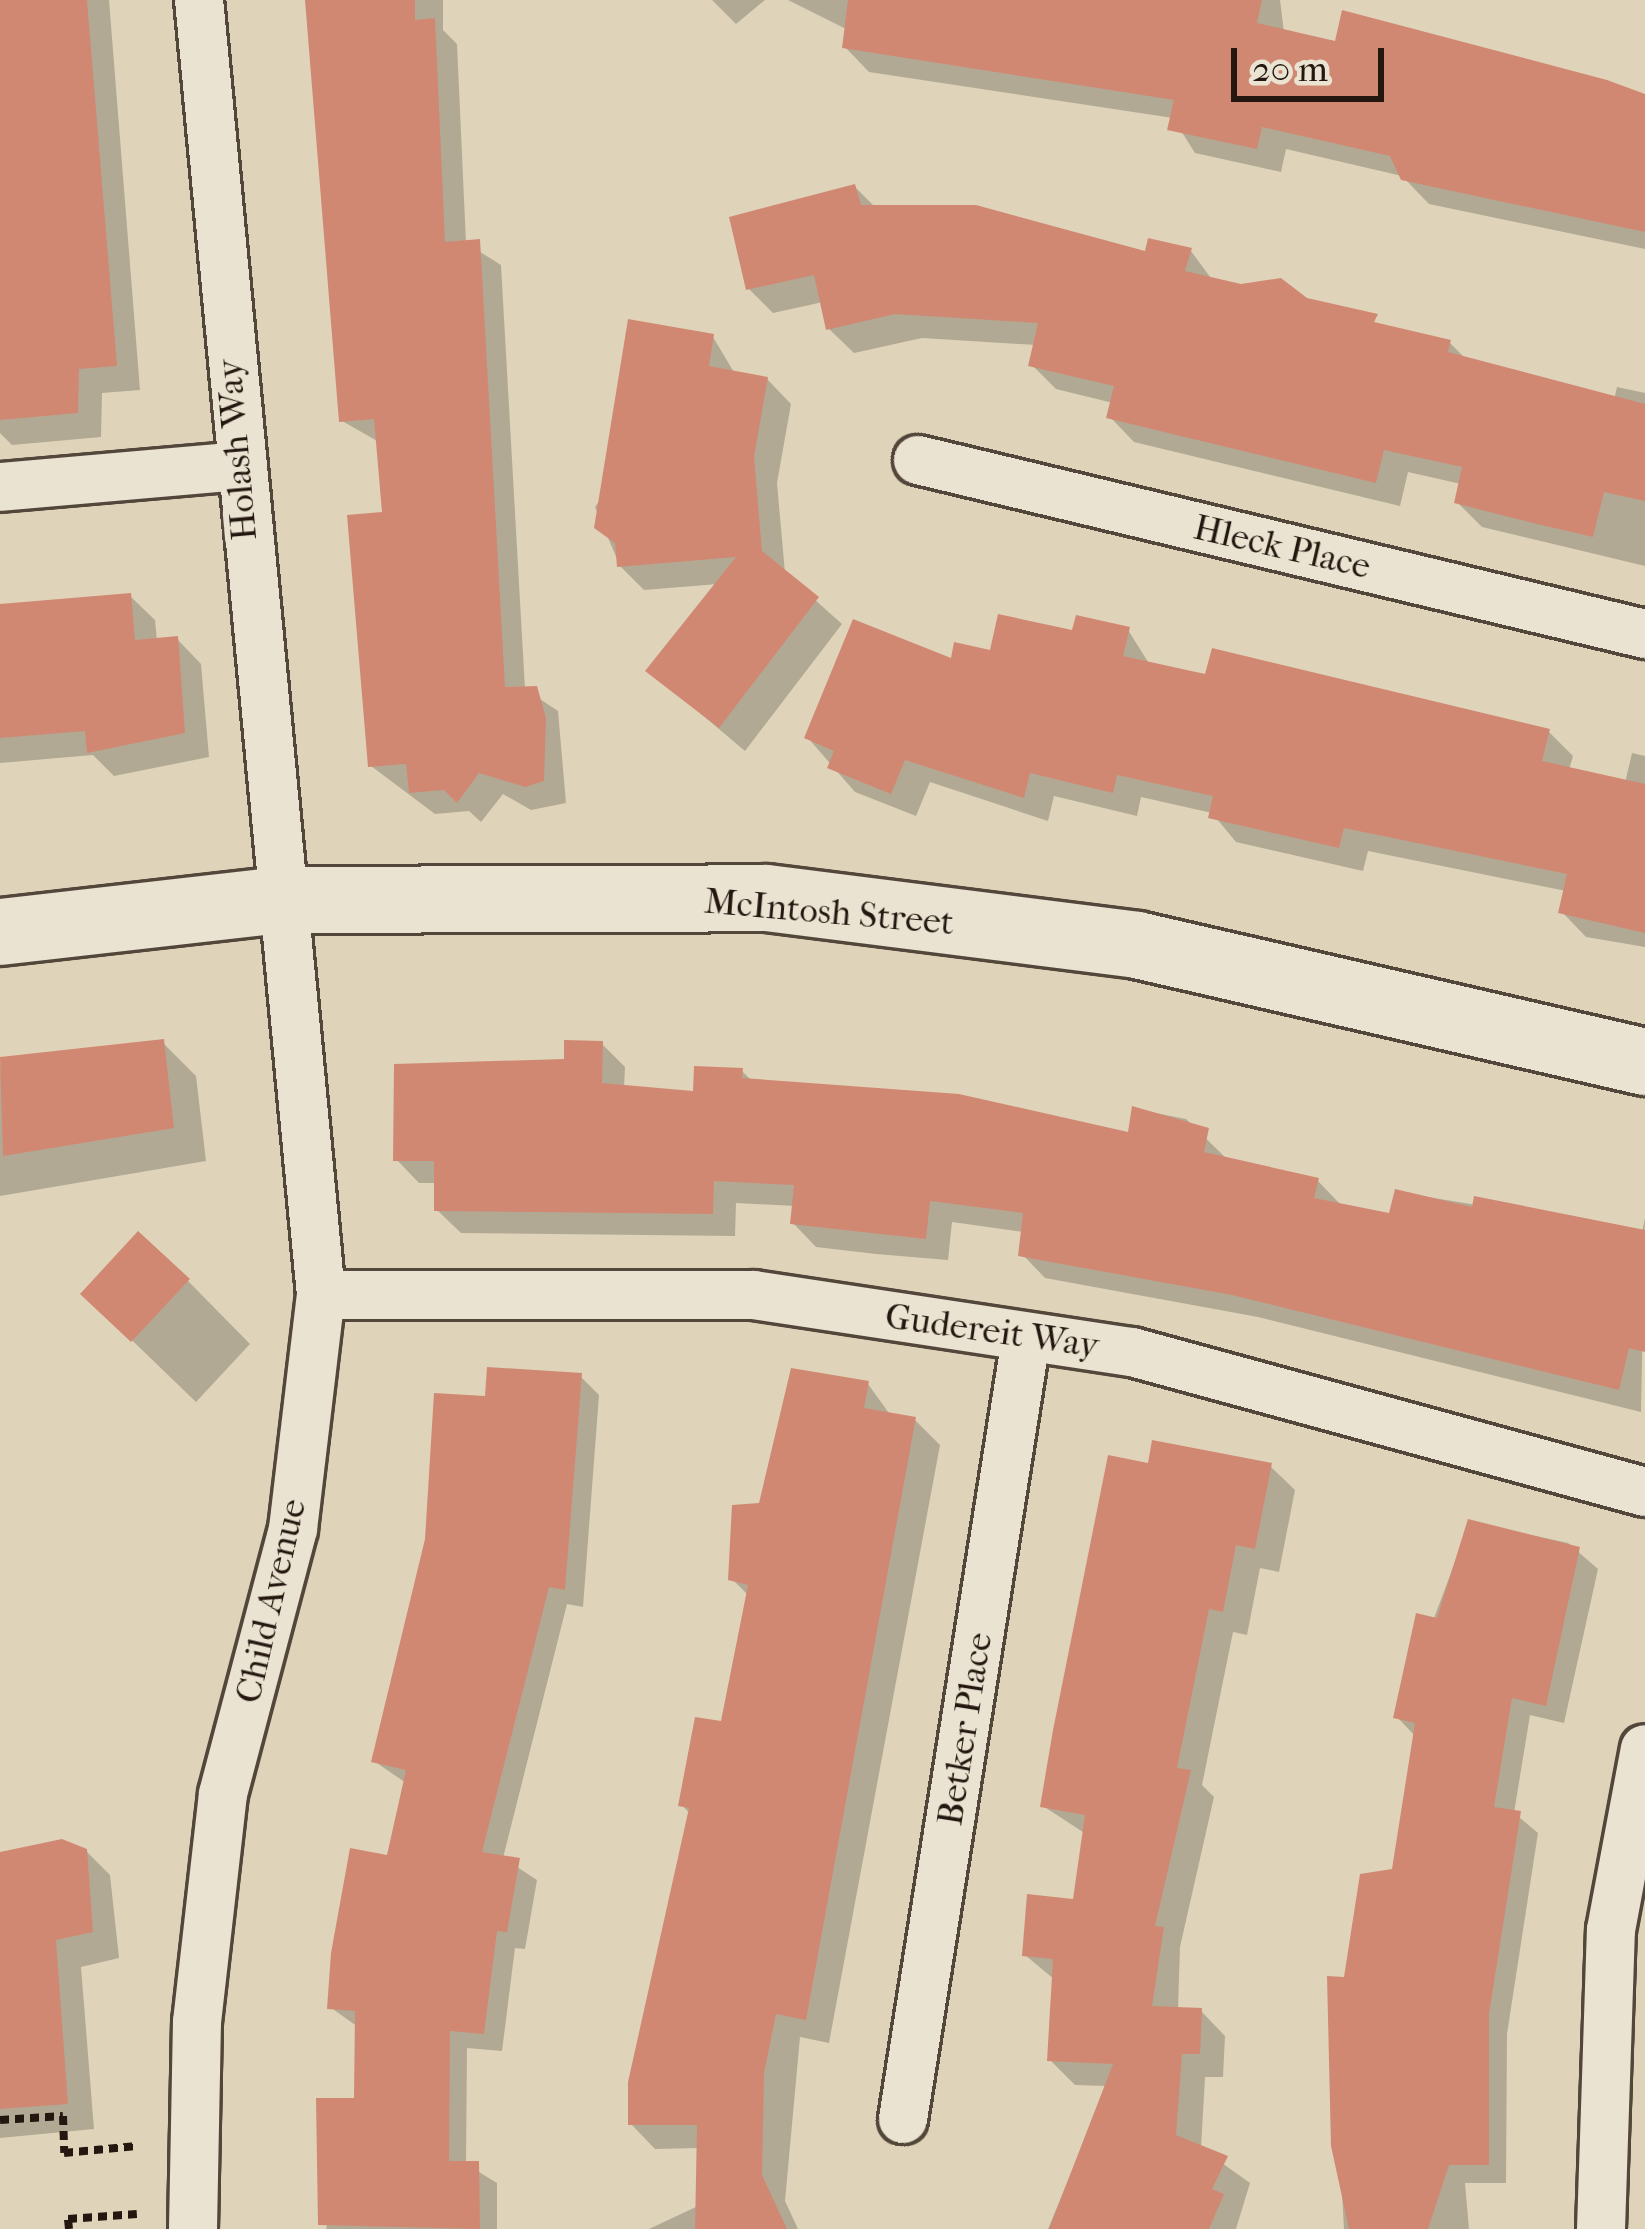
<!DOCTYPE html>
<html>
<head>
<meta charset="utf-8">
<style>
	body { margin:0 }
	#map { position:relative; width:1645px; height:2229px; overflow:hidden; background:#dfd4b9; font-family:"IM FELL French Canon",serif }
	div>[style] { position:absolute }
	.shadow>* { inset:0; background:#0003 }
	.building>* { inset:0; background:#d18873 }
	.path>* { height:8px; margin-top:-4px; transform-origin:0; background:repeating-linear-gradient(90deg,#24170f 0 9px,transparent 0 15px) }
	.roads { filter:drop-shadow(3px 0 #53463a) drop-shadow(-3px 0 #53463a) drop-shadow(0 3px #53463a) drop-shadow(0 -3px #53463a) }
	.street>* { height:48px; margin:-24px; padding:0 24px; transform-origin:24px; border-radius:24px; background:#eae3d2 }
	.secondary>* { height:66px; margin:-33px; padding:0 33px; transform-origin:33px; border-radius:33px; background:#eae3d2 }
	span { translate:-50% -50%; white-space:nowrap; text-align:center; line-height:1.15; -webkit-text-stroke:12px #eae3d2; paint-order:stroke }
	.street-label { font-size:36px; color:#24170f }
	.scale { position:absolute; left:1231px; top:48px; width:153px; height:54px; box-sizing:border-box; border:6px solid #24170f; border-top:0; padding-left:15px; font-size:36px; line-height:42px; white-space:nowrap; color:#24170f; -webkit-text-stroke:9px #eae3d2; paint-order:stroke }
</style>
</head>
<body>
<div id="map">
	<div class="shadow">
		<div style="clip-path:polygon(0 0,109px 0,140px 390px,102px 393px,101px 437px,12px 445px,0 433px)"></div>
		<div style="clip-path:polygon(310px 0,443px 0,443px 30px,457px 44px,466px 243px,501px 265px,525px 689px,558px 711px,566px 803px,531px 810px,503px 794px,481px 822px,469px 811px,435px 814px,371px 766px,385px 514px,379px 442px,342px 421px)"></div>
		<div style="clip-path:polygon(712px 0,765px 0,736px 24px)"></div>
		<div style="clip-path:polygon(788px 0,1280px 0,1284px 32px,1645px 96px,1645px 249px,1429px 204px,1402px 176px,1286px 149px,1281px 172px,1195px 153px,1173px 118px,869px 72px,845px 47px,846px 29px)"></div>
		<div style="clip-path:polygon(855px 187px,876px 208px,1147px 255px,1191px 251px,1213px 281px,1449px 342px,1468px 361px,1614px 400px,1617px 387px,1645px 393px,1645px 566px,1482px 527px,1457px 502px,1461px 484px,1408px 472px,1400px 506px,1134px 442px,1110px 417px,1113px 403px,1056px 389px,1032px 365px,1036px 345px,922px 338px,854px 353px,829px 329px,823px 302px,773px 313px,749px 289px)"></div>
		<div style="clip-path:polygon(713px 337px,735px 374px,767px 379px,791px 404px,777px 483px,785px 573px,842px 624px,745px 751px,649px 670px,718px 584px,644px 590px,620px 566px,595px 507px)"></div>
		<div style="clip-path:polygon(130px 596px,155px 620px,157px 641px,177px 639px,201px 664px,209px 757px,114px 776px,93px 755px,0 763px,0 646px)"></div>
		<div style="clip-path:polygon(1128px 630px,1150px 665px,1548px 731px,1573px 756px,1569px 770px,1625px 783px,1632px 753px,1645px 756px,1645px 947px,1586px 937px,1562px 912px,1566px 891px,1368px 851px,1363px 871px,1236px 842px,1212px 813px,1141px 797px,1137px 816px,1054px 796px,1048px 821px,930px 782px,916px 816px,855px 792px,808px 738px,953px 662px)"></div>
		<div style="clip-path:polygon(162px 1042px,196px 1076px,206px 1161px,0 1196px,0 1065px)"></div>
		<div style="clip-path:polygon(602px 1044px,625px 1067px,624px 1088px,696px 1094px,741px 1070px,753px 1082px,1130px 1136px,1135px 1109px,1186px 1119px,1229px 1161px,1317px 1180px,1340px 1204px,1391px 1217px,1397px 1192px,1642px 1232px,1645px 1218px,1641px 1412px,1258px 1317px,1045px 1278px,1022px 1254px,1024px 1232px,952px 1222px,948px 1260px,876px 1254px,816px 1247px,793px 1223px,795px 1206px,736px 1203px,735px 1236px,461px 1233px,437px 1210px,437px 1183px,419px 1183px,396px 1159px)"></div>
		<div style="clip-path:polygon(188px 1281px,250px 1344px,196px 1402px,84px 1294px)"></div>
		<div style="clip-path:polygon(580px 1376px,599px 1395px,583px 1607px,567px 1604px,503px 1858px,537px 1880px,525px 1949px,515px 1948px,502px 2051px,467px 2048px,466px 2164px,497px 2183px,497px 2229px,326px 2229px,357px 2101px,358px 2027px,330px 2007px,390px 1858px,406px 1783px,374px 1761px,488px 1400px)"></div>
		<div style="clip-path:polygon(868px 1384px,891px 1416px,915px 1420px,940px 1445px,829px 2043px,800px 2037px,785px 2201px,798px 2229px,649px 2229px,698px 2206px,699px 2148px,655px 2149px,631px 2124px,691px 1815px,682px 1805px,723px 1725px,749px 1596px,731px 1578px,761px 1505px)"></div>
		<div style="clip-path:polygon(1151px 1466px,1270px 1466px,1295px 1490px,1279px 1572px,1260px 1568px,1247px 1635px,1233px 1632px,1202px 1785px,1214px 1797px,1180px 1947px,1178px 2010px,1201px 2011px,1225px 2036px,1223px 2077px,1205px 2077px,1201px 2148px,1250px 2183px,1236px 2229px,1048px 2229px,1107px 2086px,1075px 2085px,1050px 2060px,1055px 1980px,1025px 1955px,1076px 1902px,1086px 1834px,1043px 1806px)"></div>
		<div style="clip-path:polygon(1470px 1522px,1568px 1543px,1598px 1569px,1564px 1723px,1530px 1715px,1514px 1813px,1538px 1833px,1507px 2034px,1506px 2183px,1465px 2183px,1469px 2229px,1344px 2229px,1330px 1979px,1346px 1980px,1395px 1872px,1416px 1737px,1397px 1717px)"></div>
		<div style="clip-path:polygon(83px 1848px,110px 1875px,119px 1958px,81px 1967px,94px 2129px,0 2138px,0 1853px)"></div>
	</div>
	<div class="building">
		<div style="clip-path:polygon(0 0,87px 0,117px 366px,79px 369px,78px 413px,0 420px)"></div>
		<div style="clip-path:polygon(305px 0,415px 0,415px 20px,435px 18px,445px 242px,480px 239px,505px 687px,537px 686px,546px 718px,544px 781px,525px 787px,479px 773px,457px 803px,444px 790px,409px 793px,406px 764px,368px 767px,347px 515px,382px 512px,374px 419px,339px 422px)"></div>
		<div style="clip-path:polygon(848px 0,1262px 0,1257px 23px,1335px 41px,1342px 10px,1607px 80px,1645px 94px,1645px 232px,1401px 180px,1390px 156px,1262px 127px,1257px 149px,1167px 130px,1174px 100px,842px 48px)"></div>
		<div style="clip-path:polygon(855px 184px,861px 205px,976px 205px,1145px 251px,1148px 238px,1192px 248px,1185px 271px,1241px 284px,1281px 278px,1307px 298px,1378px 314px,1374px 322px,1451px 340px,1448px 352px,1645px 404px,1645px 501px,1604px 492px,1593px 537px,1533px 523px,1454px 503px,1462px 467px,1384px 450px,1376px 483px,1106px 418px,1114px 386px,1028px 366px,1038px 323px,895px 314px,826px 330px,814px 275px,746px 290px,729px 217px)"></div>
		<div style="clip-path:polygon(628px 319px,714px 334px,709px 366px,768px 377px,754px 457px,762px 551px,819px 597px,719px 728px,645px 671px,736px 557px,617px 567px,615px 543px,594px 528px)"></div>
		<div style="clip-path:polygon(131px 593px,135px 640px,178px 636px,185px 733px,87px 753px,85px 731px,0 738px,0 604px)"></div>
		<div style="clip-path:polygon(998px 614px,1072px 630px,1076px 615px,1130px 627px,1123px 656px,1205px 674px,1212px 648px,1550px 729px,1542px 761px,1645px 784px,1645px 933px,1558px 913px,1567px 874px,1344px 828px,1339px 848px,1208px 818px,1213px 796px,1117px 775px,1113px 793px,1030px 773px,1024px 798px,905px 760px,891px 794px,827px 768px,834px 751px,804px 738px,853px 619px,951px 658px,954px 642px,990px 650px)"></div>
		<div style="clip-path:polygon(164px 1039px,174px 1128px,3px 1156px,0 1057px)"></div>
		<div style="clip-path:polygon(564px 1040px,603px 1041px,602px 1083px,693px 1091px,694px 1066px,743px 1068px,742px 1078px,959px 1094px,1128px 1132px,1132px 1106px,1209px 1128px,1204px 1152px,1319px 1178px,1314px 1198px,1389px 1213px,1395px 1189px,1472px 1207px,1474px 1196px,1645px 1230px,1645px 1352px,1629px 1348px,1619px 1390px,1232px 1295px,1018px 1256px,1023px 1213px,930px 1201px,926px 1239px,790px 1224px,794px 1185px,714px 1181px,713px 1214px,434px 1211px,434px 1161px,393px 1161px,394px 1064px,564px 1059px)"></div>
		<div style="clip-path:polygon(138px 1231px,190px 1279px,131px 1342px,80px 1294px)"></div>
		<div style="clip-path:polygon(487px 1367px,582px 1373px,565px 1590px,549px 1587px,482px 1852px,520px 1858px,507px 1932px,497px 1931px,484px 2034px,450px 2031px,449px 2161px,479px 2161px,480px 2229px,318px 2225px,316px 2098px,354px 2098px,355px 2011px,327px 2009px,331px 1953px,350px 1848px,387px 1855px,406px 1770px,371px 1762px,425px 1539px,434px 1393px,485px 1396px)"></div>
		<div style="clip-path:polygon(791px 1368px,869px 1381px,864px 1408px,916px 1417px,806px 2020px,776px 2014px,764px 2073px,762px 2175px,787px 2229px,695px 2229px,697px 2125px,628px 2125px,628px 2082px,689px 1808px,678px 1806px,695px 1717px,721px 1721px,748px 1585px,728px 1580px,732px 1505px,759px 1503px)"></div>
		<div style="clip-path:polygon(1152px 1440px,1272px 1463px,1255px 1549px,1236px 1545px,1223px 1612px,1209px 1609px,1177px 1768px,1191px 1770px,1155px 1926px,1164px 1927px,1152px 2006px,1202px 2008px,1200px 2054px,1182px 2054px,1176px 2135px,1228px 2156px,1212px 2189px,1224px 2194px,1209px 2229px,1049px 2229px,1113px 2064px,1047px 2061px,1053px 1959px,1022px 1956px,1027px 1894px,1073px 1899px,1085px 1815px,1040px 1807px,1053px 1730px,1108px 1455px,1148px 1463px)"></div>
		<div style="clip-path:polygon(1468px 1519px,1580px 1547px,1546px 1706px,1512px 1698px,1494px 1807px,1521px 1811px,1489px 2014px,1489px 2165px,1449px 2165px,1428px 2229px,1349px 2229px,1331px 2146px,1327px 1976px,1344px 1977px,1360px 1874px,1392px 1869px,1415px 1723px,1393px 1718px,1416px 1613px,1437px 1618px)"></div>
		<div style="clip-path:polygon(62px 1839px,87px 1849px,93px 1932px,56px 1940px,68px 2104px,0 2109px,0 1852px)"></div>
	</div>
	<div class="path">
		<div style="left:0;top:2120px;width:63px;rotate:-3.6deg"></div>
		<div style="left:63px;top:2116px;width:37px;rotate:88deg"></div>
		<div style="left:64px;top:2153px;width:73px;rotate:-5.5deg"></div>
		<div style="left:69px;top:2229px;width:10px;rotate:-96deg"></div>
		<div style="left:68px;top:2219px;width:69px;rotate:-4.1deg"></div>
	</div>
	<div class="roads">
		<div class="street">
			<div style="left:918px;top:460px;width:748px;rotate:13.46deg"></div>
			<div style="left:0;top:487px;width:239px;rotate:-5deg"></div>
			<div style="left:321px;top:1295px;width:433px"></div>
			<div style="left:754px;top:1295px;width:382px;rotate:8.6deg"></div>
			<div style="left:1132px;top:1352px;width:532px;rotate:15.26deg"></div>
			<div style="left:903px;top:2119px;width:790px;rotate:-81.04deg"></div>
			<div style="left:193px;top:2229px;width:207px;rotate:-88.9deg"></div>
			<div style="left:197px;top:2022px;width:229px;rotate:-83.5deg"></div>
			<div style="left:223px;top:1794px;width:274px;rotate:-75.2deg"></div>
			<div style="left:293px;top:1529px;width:236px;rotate:-83.2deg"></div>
			<div style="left:321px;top:1295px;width:1301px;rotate:-95.38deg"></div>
			<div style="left:1601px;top:2229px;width:299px;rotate:-88.1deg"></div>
			<div style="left:1611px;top:1930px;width:184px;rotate:-79.4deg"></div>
		</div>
		<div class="secondary">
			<div style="left:0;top:932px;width:281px;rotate:-6.5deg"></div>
			<div style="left:279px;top:900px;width:487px;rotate:-0.2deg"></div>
			<div style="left:766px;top:898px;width:374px;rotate:7.2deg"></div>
			<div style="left:1137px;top:945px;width:521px;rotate:12.97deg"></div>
		</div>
	</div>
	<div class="street-label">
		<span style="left:237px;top:450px;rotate:-95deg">Holash Way</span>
		<span style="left:1282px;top:547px;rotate:13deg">Hleck Place</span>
		<span style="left:829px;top:912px;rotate:5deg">McIntosh Street</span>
		<span style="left:992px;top:1331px;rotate:8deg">Gudereit Way</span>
		<span style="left:271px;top:1601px;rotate:-77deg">Child Avenue</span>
		<span style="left:965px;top:1729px;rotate:-81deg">Betker Place</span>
	</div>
	<div class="scale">20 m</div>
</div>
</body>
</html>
